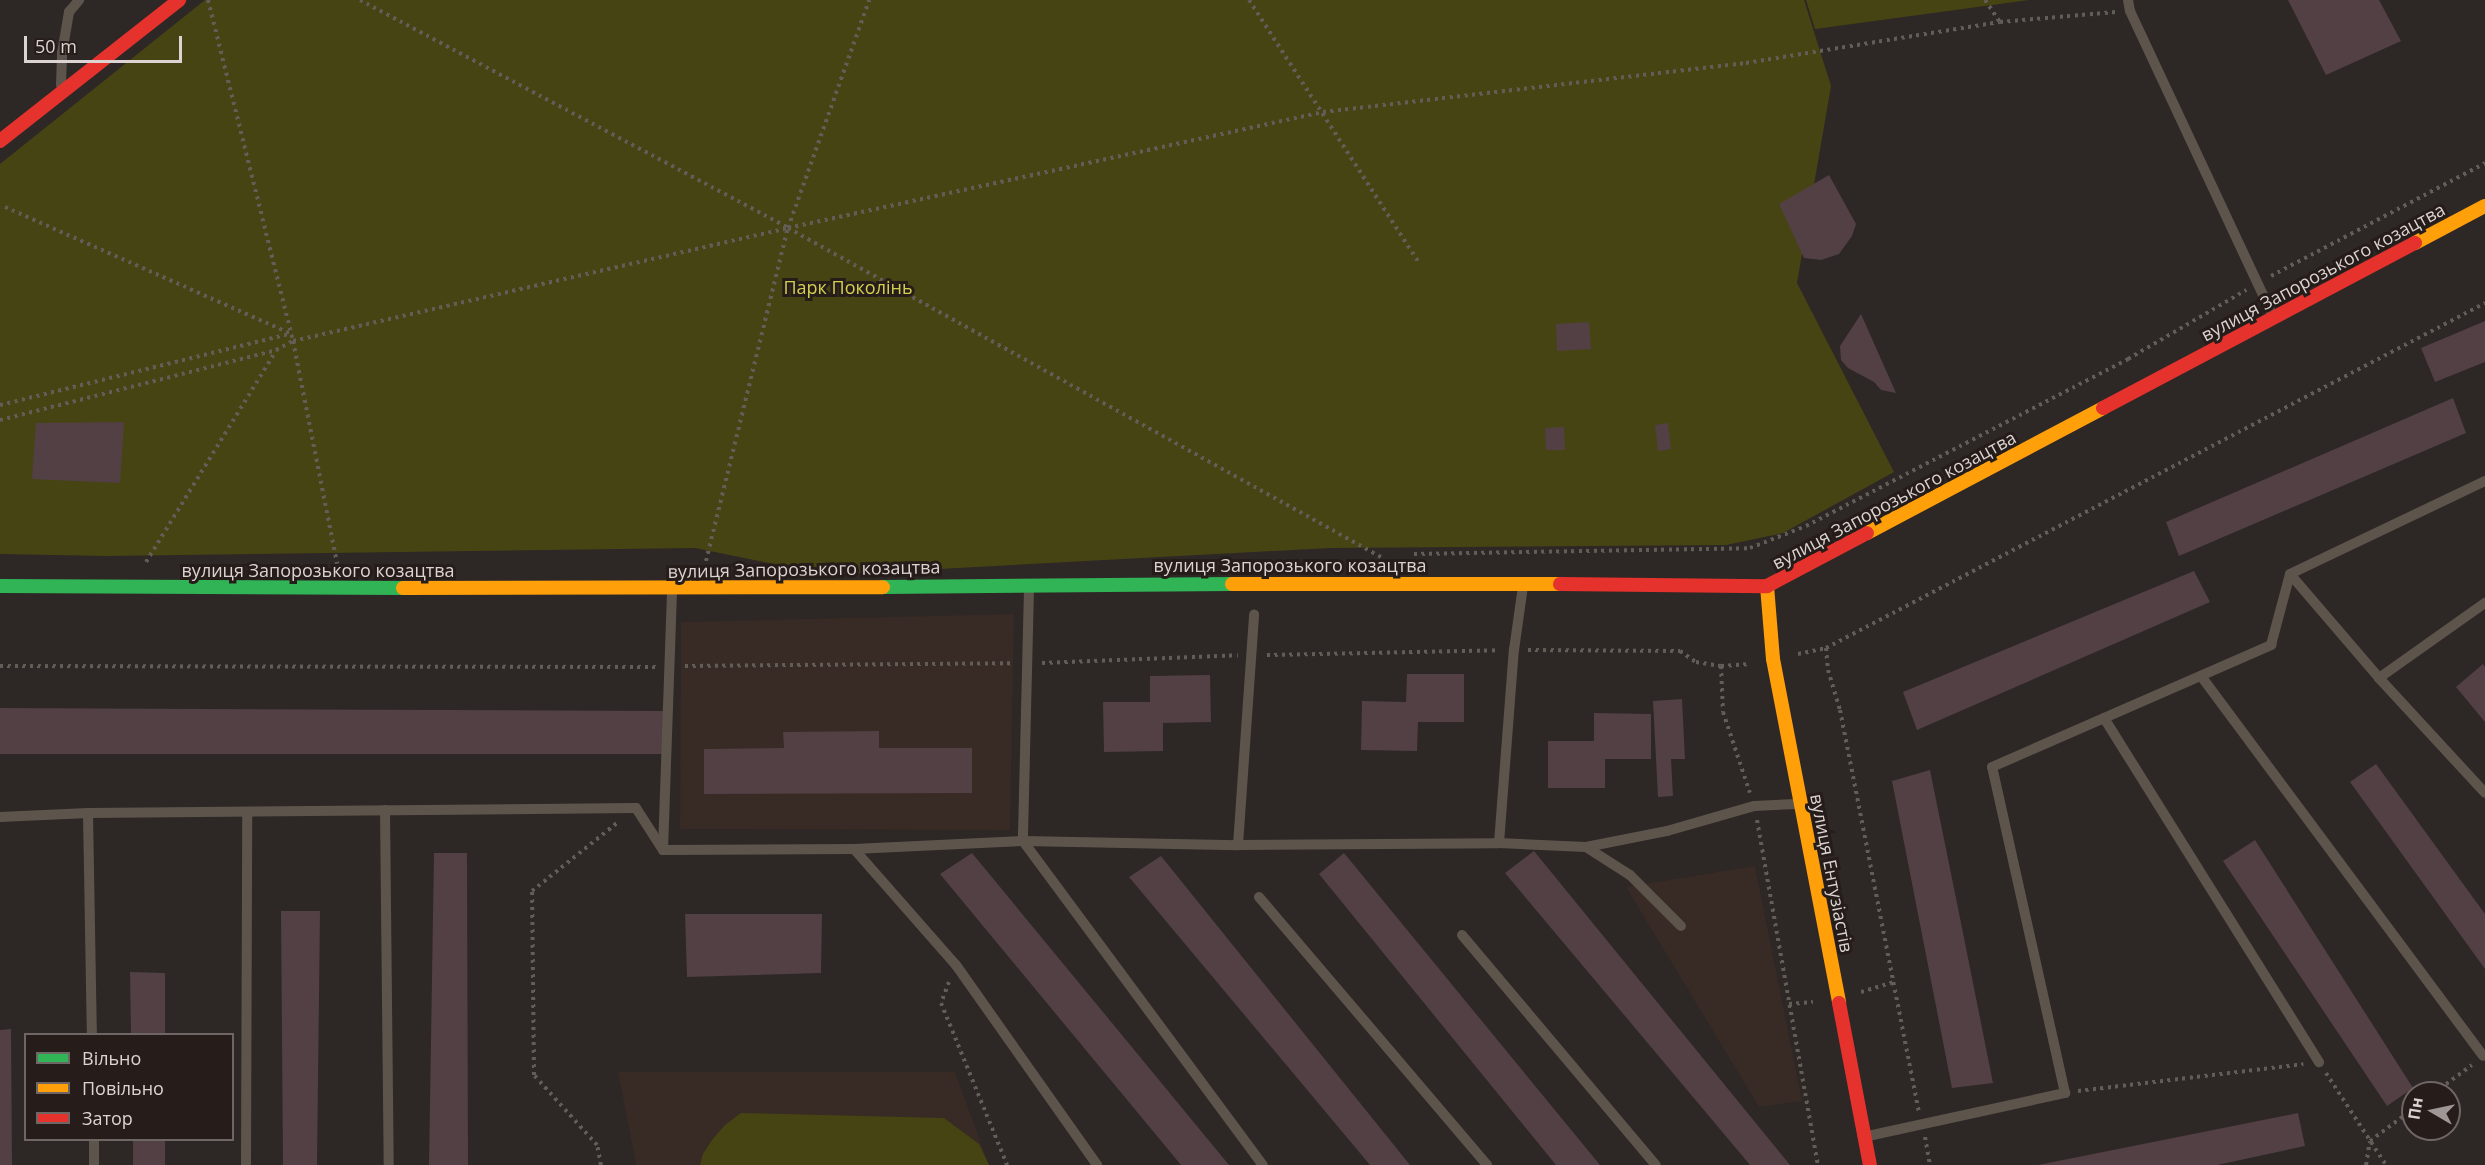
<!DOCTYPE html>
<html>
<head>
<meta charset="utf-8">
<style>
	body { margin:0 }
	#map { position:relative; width:2485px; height:1165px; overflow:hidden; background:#2d2726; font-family:"Open Sans",sans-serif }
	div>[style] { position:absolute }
	.built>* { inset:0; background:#382a24 }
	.green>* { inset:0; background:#474413 }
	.building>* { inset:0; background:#524044 }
	.path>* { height:4px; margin-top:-2px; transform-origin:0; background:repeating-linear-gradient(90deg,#635d58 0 3px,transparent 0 7.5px) }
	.lane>* { height:10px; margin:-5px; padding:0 5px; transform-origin:5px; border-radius:5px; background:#5d554c }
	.fast>* { height:14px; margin:-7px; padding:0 7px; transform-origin:7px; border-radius:7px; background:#30b455 }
	.slow>* { height:14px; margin:-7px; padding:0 7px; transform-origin:7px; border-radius:7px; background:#ff9f0a }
	.jam>* { height:14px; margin:-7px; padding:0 7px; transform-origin:7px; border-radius:7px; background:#e5322d }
	span { translate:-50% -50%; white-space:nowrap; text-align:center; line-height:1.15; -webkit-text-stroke:6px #261d1a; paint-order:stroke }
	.street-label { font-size:18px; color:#dbd4d2 }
	.park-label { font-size:18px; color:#d4d04f }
	.legend { position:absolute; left:24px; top:1033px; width:210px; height:108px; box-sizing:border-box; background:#261d1a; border:2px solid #6e6664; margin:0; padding:8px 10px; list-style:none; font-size:18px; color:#dbd4d2 }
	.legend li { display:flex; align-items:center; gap:12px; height:30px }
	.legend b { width:30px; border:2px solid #6e6664 }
	.north { position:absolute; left:2401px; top:1081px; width:60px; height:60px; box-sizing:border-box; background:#261d1a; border:2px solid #6e6664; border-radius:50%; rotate:279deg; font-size:16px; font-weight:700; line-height:24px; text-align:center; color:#dbd4d2 }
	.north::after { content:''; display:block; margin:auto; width:21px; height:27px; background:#9e9796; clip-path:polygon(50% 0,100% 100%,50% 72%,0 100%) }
	.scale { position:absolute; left:24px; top:36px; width:158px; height:27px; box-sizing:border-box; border:3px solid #dbd4d2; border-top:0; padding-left:8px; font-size:18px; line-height:21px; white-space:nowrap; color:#dbd4d2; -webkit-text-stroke:4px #261d1a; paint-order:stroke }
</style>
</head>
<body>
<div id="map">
	<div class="built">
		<div style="clip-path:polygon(1014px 614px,1010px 830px,680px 829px,681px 622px)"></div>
		<div style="clip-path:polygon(1755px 866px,1802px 1101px,1759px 1107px,1626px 887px)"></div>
		<div style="clip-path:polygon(618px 1072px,955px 1072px,989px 1165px,636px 1165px)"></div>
	</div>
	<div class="green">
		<div style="clip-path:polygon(205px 0,1804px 0,1831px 86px,1797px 283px,1894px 472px,1783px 533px,1726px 545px,1330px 548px,827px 575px,695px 548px,107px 556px,0 554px,0 164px)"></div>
		<div style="clip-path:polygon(1806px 0,2029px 0,1815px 29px)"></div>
		<div style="clip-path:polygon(741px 1113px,944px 1118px,979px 1144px,989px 1165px,700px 1165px,703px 1154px,712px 1140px,725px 1125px)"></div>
	</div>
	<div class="building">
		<div style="clip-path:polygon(2288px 0,2379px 0,2401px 41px,2326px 75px)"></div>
		<div style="clip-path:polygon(1829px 175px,1856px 224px,1852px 236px,1839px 254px,1821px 260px,1804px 258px,1779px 204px)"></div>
		<div style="clip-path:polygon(1861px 314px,1896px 393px,1881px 390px,1874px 382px,1848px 368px,1841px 360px,1840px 346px)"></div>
		<div style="clip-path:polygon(2485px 321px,2485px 362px,2435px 382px,2421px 348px)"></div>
		<div style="clip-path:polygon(1589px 322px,1591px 349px,1557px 351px,1556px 324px)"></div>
		<div style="clip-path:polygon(2453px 398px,2466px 433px,2179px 556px,2166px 522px)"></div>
		<div style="clip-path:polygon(124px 422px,120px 483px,32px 479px,36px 423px)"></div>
		<div style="clip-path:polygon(1668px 423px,1671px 449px,1658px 451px,1655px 425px)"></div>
		<div style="clip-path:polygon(1564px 427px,1565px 450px,1546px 450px,1545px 428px)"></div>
		<div style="clip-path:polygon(2194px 571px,2210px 602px,1917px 730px,1903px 692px)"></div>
		<div style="clip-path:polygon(2483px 664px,2485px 667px,2485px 722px,2456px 687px)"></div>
		<div style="clip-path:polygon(1407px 674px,1464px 674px,1464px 722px,1418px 722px,1417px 751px,1361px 750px,1362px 701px,1406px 702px)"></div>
		<div style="clip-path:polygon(1210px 675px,1211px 722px,1163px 723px,1163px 751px,1104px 752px,1103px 702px,1150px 702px,1150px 676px)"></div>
		<div style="clip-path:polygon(1682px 699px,1685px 759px,1671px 759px,1673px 796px,1658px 797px,1653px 701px)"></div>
		<div style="clip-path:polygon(0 708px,664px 711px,665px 754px,0 754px)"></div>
		<div style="clip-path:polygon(1594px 713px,1651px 714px,1651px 759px,1605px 759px,1605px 788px,1548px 788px,1548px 741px,1594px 741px)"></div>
		<div style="clip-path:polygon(879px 731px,879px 748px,972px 748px,972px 793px,704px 794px,704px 749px,784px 748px,783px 732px)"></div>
		<div style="clip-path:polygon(2376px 764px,2485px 914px,2485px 969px,2350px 782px)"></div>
		<div style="clip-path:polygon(1930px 770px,1959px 913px,1993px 1083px,1952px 1088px,1892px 781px)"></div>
		<div style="clip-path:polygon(2255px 840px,2413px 1088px,2387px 1106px,2223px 861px)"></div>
		<div style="clip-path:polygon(1534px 851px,1790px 1165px,1750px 1165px,1505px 873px)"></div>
		<div style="clip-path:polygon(434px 853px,467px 853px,468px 1165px,429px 1165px)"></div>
		<div style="clip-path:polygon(972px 853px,1229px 1165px,1181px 1165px,940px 874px)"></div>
		<div style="clip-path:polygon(1344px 853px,1600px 1165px,1556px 1165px,1319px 874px)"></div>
		<div style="clip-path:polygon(1161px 856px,1410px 1165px,1370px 1165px,1129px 877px)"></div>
		<div style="clip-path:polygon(281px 911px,320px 911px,317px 1165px,283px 1165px)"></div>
		<div style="clip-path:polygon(685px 914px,822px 914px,821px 973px,687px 977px)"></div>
		<div style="clip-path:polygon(130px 972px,165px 973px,165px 1034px,131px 1034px)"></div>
		<div style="clip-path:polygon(11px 1029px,12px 1165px,0 1165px,0 1030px)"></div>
		<div style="clip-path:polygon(2298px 1113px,2305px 1146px,2217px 1165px,2038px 1165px)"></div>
		<div style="clip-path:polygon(133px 1140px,165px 1140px,165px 1165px,133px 1165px)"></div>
	</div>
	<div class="path">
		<div style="left:208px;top:0;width:351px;rotate:76deg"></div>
		<div style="left:293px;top:341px;width:227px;rotate:78.8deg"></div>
		<div style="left:360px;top:0;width:485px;rotate:28deg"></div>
		<div style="left:788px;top:228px;width:678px;rotate:29.02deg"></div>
		<div style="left:1249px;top:0;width:315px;rotate:57.1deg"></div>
		<div style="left:1985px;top:0;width:27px;rotate:56deg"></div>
		<div style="left:5px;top:207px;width:311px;rotate:23.9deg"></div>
		<div style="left:2271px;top:276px;width:242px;rotate:-27.8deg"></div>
		<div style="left:0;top:405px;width:299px;rotate:-13.8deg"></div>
		<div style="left:0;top:420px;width:285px;rotate:-14.2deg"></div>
		<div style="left:276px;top:350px;width:19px;rotate:-28deg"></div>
		<div style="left:293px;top:341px;width:508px;rotate:-12.86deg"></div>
		<div style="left:788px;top:228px;width:547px;rotate:-12.23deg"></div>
		<div style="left:1323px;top:112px;width:426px;rotate:-6.6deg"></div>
		<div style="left:1746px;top:63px;width:257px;rotate:-9.2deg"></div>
		<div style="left:2000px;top:22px;width:116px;rotate:-4.9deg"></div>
		<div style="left:1414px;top:554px;width:336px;rotate:-1deg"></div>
		<div style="left:1750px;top:548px;width:60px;rotate:-21.4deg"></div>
		<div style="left:1806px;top:526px;width:363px;rotate:-27.4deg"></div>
		<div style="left:2128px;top:359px;width:137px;rotate:-30.3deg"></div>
		<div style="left:706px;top:561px;width:343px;rotate:-76.2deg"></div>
		<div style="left:788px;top:228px;width:242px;rotate:-70.4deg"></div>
		<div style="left:146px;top:562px;width:248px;rotate:-58.4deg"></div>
		<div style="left:1826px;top:648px;width:22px;rotate:85deg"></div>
		<div style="left:1828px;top:670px;width:42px;rotate:73.3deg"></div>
		<div style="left:1840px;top:710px;width:410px;rotate:78.9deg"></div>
		<div style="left:1528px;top:650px;width:152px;rotate:0.4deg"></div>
		<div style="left:1680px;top:651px;width:19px;rotate:35deg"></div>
		<div style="left:1696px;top:662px;width:25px;rotate:9deg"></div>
		<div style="left:1721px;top:666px;width:29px;rotate:-4deg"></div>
		<div style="left:1798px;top:654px;width:29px;rotate:-12deg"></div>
		<div style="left:1826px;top:648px;width:744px;rotate:-27.63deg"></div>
		<div style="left:1267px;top:655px;width:232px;rotate:-1.2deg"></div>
		<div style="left:1042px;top:663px;width:196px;rotate:-2.3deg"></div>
		<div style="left:0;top:666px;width:656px;rotate:0.09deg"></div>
		<div style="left:685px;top:666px;width:328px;rotate:-0.5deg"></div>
		<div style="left:1721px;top:666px;width:46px;rotate:87.5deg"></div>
		<div style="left:1723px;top:712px;width:85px;rotate:71.6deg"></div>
		<div style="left:1757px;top:820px;width:350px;rotate:80deg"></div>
		<div style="left:949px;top:982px;width:22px;rotate:111deg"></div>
		<div style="left:941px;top:1003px;width:175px;rotate:67.8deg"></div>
		<div style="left:1861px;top:992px;width:34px;rotate:-17deg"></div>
		<div style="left:1789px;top:1004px;width:24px;rotate:-5deg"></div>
		<div style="left:2326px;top:1073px;width:110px;rotate:56.9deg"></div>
		<div style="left:2078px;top:1091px;width:227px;rotate:-6.8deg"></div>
		<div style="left:2434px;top:1093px;width:47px;rotate:-36.4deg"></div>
		<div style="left:1925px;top:1137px;width:28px;rotate:80deg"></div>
		<div style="left:601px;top:1165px;width:20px;rotate:-101deg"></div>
		<div style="left:597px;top:1145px;width:94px;rotate:-132deg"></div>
		<div style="left:534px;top:1075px;width:184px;rotate:-90.6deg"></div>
		<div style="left:532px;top:891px;width:109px;rotate:-38.7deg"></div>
		<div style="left:2366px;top:1165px;width:24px;rotate:-81deg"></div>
		<div style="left:2370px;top:1141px;width:54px;rotate:-36.7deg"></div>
	</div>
	<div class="lane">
		<div style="left:2128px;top:0;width:11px;rotate:80deg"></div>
		<div style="left:2130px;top:11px;width:337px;rotate:64.9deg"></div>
		<div style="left:61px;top:85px;width:32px;rotate:-88deg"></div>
		<div style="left:62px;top:53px;width:42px;rotate:-80.3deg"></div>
		<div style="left:69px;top:12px;width:16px;rotate:-50deg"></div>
		<div style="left:2290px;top:574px;width:137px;rotate:49.4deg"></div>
		<div style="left:2379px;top:678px;width:156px;rotate:47.3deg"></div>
		<div style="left:1029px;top:589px;width:252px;rotate:91.4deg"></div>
		<div style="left:1023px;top:841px;width:215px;rotate:1.1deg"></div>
		<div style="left:1238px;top:845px;width:261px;rotate:-0.4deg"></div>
		<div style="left:1499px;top:843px;width:87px;rotate:2.6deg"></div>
		<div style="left:1586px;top:847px;width:83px;rotate:-11.2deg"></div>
		<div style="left:1667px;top:831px;width:91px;rotate:-16deg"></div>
		<div style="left:1754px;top:806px;width:43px;rotate:-2.7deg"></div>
		<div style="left:2201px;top:676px;width:473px;rotate:53.4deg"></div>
		<div style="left:2379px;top:678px;width:130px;rotate:-35.3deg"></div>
		<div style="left:2104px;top:718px;width:406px;rotate:58deg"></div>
		<div style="left:385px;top:810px;width:355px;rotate:89.4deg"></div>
		<div style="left:88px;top:813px;width:221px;rotate:89deg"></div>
		<div style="left:0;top:817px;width:88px;rotate:-2.6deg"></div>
		<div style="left:88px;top:813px;width:548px;rotate:-0.52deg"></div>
		<div style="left:636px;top:808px;width:50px;rotate:57.3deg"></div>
		<div style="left:663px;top:850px;width:259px;rotate:-88deg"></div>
		<div style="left:1499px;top:843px;width:194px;rotate:-85.6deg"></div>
		<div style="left:1514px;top:650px;width:65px;rotate:-82deg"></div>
		<div style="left:1238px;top:845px;width:231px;rotate:-86deg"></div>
		<div style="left:1586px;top:847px;width:52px;rotate:32.5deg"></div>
		<div style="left:1630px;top:875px;width:72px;rotate:45deg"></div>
		<div style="left:854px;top:849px;width:154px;rotate:48.7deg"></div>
		<div style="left:956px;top:965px;width:245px;rotate:54.8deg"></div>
		<div style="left:663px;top:850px;width:191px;rotate:-0.3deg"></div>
		<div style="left:854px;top:849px;width:169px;rotate:-2.7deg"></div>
		<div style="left:1023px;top:841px;width:403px;rotate:53.5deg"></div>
		<div style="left:1259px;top:897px;width:352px;rotate:49.6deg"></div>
		<div style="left:1462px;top:935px;width:301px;rotate:49.9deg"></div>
		<div style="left:1868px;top:1136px;width:202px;rotate:-12.3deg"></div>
		<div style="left:2065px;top:1093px;width:334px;rotate:-102.6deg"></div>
		<div style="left:1992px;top:767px;width:305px;rotate:-23.6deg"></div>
		<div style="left:2271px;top:645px;width:73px;rotate:-75deg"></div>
		<div style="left:2290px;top:574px;width:216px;rotate:-25.5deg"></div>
		<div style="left:94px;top:1140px;width:25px;rotate:90deg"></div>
		<div style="left:246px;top:1165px;width:351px;rotate:-89.8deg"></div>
	</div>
	<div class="fast">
		<div style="left:0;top:586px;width:403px;rotate:0.3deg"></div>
		<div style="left:883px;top:587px;width:349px;rotate:-0.5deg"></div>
	</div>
	<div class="slow">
		<div style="left:2415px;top:243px;width:79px;rotate:-27.9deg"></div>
		<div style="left:1867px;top:533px;width:267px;rotate:-27.9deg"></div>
		<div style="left:1232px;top:584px;width:328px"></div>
		<div style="left:1767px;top:586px;width:73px;rotate:85.3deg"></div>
		<div style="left:1773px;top:659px;width:350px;rotate:79.1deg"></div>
		<div style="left:403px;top:588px;width:480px;rotate:-0.1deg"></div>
	</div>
	<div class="jam">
		<div style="left:0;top:141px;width:228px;rotate:-38.2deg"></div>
		<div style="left:2103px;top:408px;width:353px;rotate:-27.9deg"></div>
		<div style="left:1560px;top:584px;width:207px;rotate:0.6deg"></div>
		<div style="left:1767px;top:586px;width:113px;rotate:-27.9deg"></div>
		<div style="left:1839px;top:1003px;width:165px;rotate:79.2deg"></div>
	</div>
	<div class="street-label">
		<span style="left:2323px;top:272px;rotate:-28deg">вулиця Запорозького козацтва</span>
		<span style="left:1894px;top:500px;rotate:-28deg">вулиця Запорозького козацтва</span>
		<span style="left:1290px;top:565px">вулиця Запорозького козацтва</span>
		<span style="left:804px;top:569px;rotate:-1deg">вулиця Запорозького козацтва</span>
		<span style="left:318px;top:570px">вулиця Запорозького козацтва</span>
		<span style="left:1832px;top:873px;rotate:79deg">вулиця Ентузіастів</span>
	</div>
	<div class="park-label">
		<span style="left:848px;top:287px">Парк Поколінь</span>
	</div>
	<ul class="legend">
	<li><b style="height:8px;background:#30b455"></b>Вільно</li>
	<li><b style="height:8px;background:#ff9f0a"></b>Повільно</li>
	<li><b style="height:8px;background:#e5322d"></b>Затор</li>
	</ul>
	<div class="north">Пн</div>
	<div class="scale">50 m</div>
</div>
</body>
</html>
